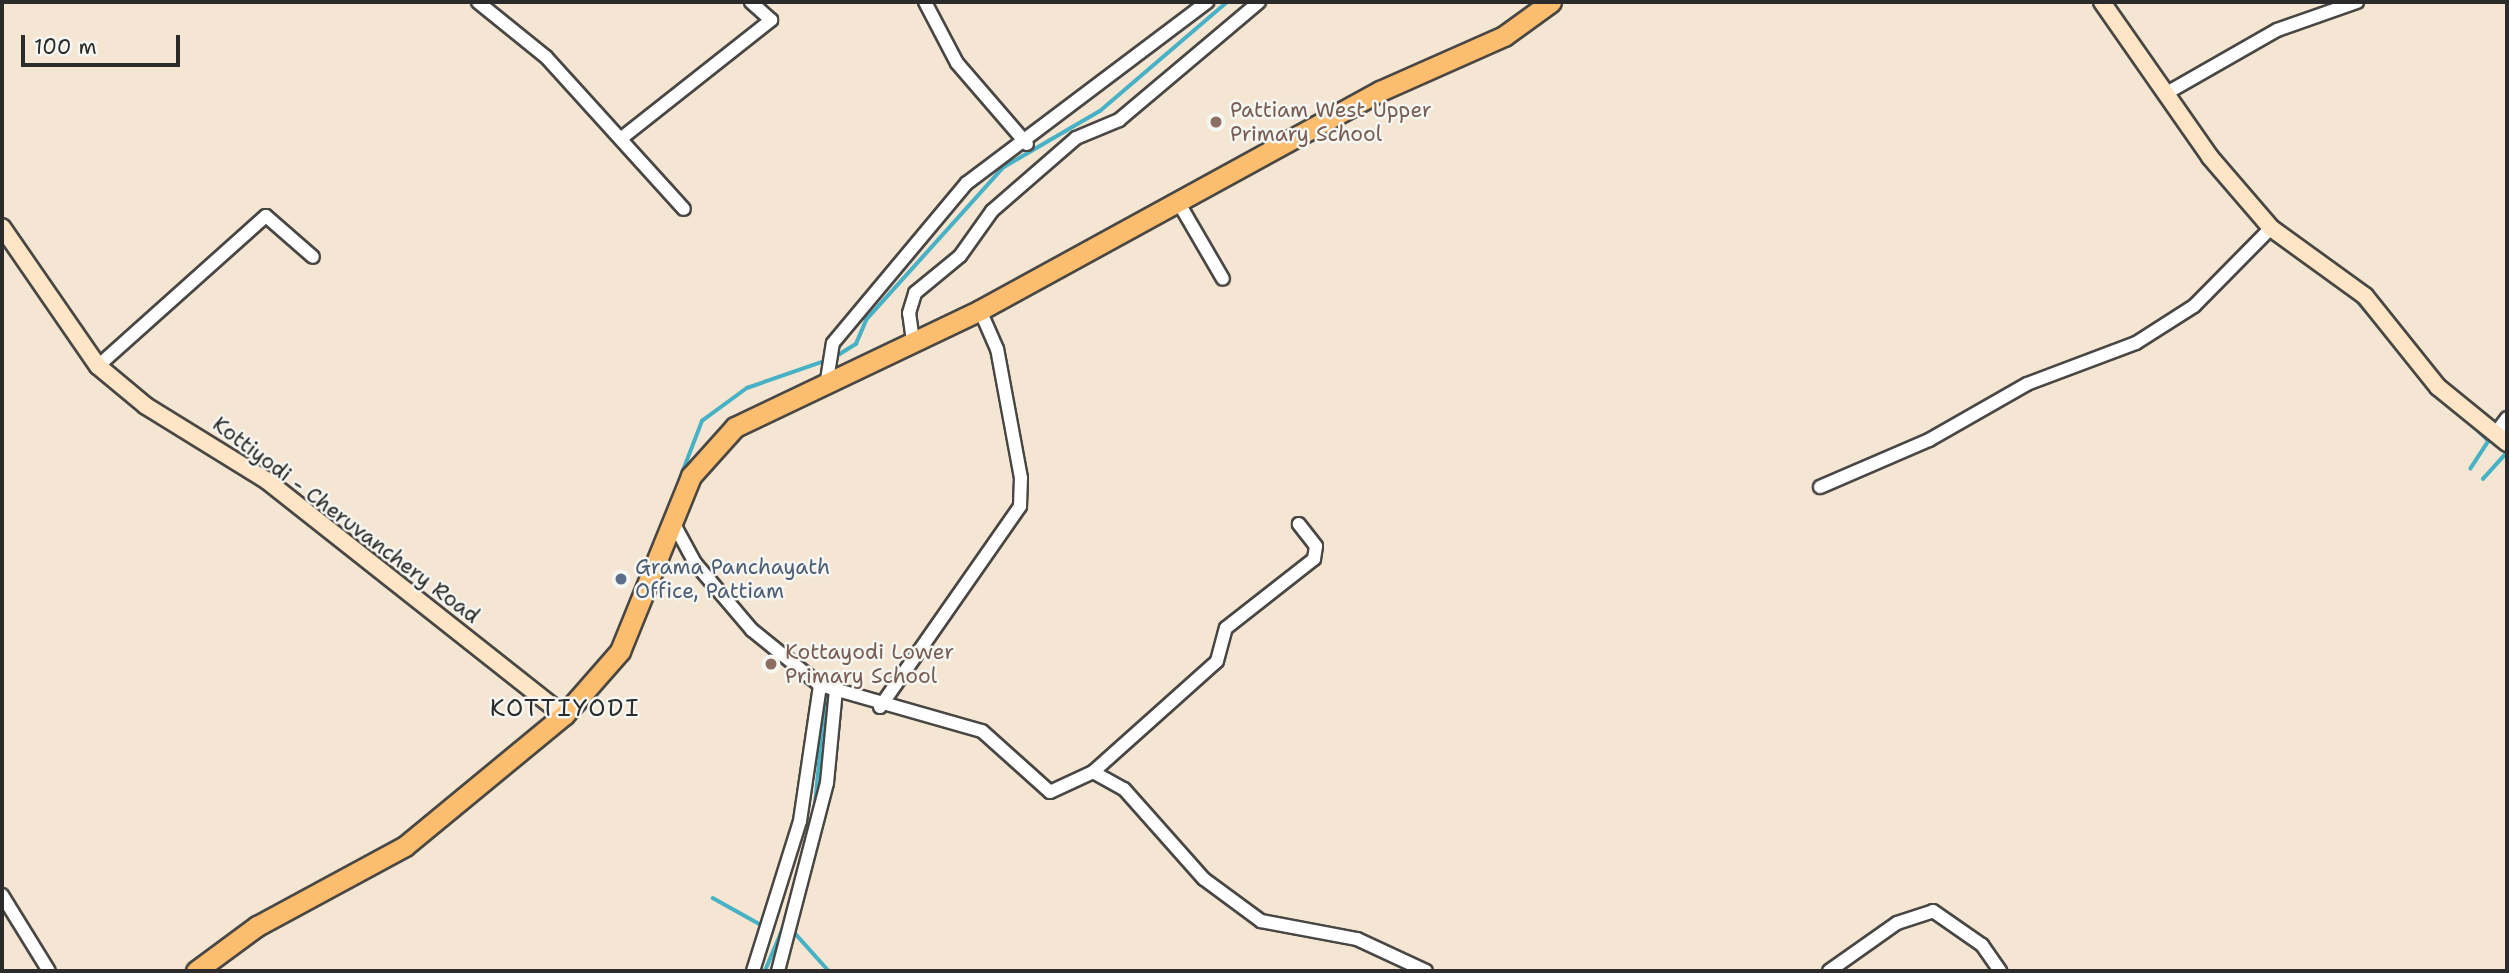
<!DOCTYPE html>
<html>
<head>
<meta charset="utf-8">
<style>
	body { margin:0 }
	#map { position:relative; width:2509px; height:973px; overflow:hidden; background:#f4e6d2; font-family:"Shantell Sans",sans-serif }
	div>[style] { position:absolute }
	.stream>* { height:3.5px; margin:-1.75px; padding:0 1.75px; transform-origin:1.75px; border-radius:1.75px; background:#47b1c5 }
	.roads { filter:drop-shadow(2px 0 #494744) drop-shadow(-2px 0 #494744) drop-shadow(0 2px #494744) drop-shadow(0 -2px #494744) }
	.minor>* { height:12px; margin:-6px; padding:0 6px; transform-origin:6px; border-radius:6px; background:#fff }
	.secondary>* { height:16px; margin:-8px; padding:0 8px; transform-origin:8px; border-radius:8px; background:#fee5c5 }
	.primary>* { height:19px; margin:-9.5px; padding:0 9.5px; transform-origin:9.5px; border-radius:9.5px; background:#fcbd6f }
	.dots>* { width:19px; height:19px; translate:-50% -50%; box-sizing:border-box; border:4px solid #f6f6f2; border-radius:50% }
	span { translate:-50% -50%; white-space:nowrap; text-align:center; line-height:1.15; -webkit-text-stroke:5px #f6f6f2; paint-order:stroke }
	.education-label { font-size:21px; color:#785e54 }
	.left { translate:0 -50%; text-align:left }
	.street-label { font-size:21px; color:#2b2b2b }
	.service-label { font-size:21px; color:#4e5e75 }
	.quarter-label { font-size:24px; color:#2b2b2b; letter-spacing:2px }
	.frame { position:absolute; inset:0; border:4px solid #2b2b2b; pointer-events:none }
	.scale { position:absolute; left:21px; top:35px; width:159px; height:32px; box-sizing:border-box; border:4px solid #2b2b2b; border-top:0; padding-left:9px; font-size:21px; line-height:24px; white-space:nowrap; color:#2b2b2b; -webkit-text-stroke:5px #f6f6f2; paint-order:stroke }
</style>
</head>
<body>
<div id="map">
	<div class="stream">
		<div style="left:2354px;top:297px;width:45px;rotate:49.5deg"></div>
		<div style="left:835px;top:357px;width:25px;rotate:-32deg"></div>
		<div style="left:856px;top:344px;width:26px;rotate:-67deg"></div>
		<div style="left:866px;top:320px;width:206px;rotate:-48deg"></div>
		<div style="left:1004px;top:167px;width:111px;rotate:-30.3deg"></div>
		<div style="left:1100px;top:111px;width:167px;rotate:-40.6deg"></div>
		<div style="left:2465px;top:418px;width:33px;rotate:44deg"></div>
		<div style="left:2489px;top:441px;width:33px;rotate:123deg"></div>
		<div style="left:2483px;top:479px;width:36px;rotate:-48deg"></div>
		<div style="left:679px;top:481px;width:64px;rotate:-69deg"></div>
		<div style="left:702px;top:421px;width:56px;rotate:-36.3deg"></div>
		<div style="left:747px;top:388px;width:79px;rotate:-19.1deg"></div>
		<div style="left:696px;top:554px;width:42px;rotate:49.8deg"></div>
		<div style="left:747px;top:617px;width:41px;rotate:41.1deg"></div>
		<div style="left:800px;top:662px;width:30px;rotate:37deg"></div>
		<div style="left:815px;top:805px;width:115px;rotate:-84.5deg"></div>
		<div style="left:713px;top:898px;width:57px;rotate:29.2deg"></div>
		<div style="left:794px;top:932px;width:52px;rotate:48.1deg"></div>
		<div style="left:765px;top:971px;width:47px;rotate:-67.3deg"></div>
	</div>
	<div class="roads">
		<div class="minor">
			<div style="left:478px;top:2px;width:87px;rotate:39deg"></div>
			<div style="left:546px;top:57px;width:205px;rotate:47.8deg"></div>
			<div style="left:925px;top:2px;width:69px;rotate:62.3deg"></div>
			<div style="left:957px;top:63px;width:107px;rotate:49.2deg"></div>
			<div style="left:2165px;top:94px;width:129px;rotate:-29.7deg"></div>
			<div style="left:2277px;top:30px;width:85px;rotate:-19.3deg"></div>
			<div style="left:623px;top:137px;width:189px;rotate:-38.3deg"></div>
			<div style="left:771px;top:20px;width:27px;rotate:-138deg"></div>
			<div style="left:1177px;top:200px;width:91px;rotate:59.8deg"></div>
			<div style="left:913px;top:341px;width:28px;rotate:-98deg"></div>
			<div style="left:909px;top:313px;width:21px;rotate:-73deg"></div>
			<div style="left:915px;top:293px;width:58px;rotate:-39.4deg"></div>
			<div style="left:960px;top:256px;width:55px;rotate:-54.6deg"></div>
			<div style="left:992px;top:211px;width:111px;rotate:-41deg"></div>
			<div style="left:1076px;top:138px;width:47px;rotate:-22.7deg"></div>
			<div style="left:1119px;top:120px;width:183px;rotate:-40.1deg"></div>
			<div style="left:98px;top:366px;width:225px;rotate:-41.8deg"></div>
			<div style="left:266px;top:216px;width:62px;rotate:41.1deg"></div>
			<div style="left:827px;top:380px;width:37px;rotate:-81deg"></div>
			<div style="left:833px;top:343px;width:209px;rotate:-50.1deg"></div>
			<div style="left:967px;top:183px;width:301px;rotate:-37deg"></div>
			<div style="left:2495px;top:434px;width:20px;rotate:-53deg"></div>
			<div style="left:1820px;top:487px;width:119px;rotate:-23.3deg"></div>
			<div style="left:1929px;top:440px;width:113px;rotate:-29.7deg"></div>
			<div style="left:2027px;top:384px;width:116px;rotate:-20.6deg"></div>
			<div style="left:2136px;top:343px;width:69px;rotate:-32.5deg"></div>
			<div style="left:2194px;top:306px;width:110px;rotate:-45.4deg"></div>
			<div style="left:675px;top:526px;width:42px;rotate:61.6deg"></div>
			<div style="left:695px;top:563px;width:88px;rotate:49.6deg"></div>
			<div style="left:752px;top:630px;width:87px;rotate:39deg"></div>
			<div style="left:820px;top:685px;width:168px;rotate:15.9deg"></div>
			<div style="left:982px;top:731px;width:91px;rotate:41.9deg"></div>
			<div style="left:1050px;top:792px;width:47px;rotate:-24.9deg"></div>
			<div style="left:1093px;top:772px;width:35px;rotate:29deg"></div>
			<div style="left:1124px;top:789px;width:120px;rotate:48.4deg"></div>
			<div style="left:1204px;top:879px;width:71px;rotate:36.4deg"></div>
			<div style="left:1261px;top:921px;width:98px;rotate:10.6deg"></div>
			<div style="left:1357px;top:939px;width:76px;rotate:24.9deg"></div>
			<div style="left:880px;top:707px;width:245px;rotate:-55.1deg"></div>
			<div style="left:1020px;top:506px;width:28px;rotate:-88deg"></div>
			<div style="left:1021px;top:478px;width:131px;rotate:-100.5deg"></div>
			<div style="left:997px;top:349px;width:43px;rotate:-113.6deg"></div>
			<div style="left:1093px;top:772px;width:166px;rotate:-41.8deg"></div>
			<div style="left:1217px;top:661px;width:34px;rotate:-75deg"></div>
			<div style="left:1226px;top:628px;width:112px;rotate:-38.1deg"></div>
			<div style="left:1314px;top:559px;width:13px;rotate:-81deg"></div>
			<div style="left:1316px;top:546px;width:28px;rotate:-128deg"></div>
			<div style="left:2px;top:895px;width:89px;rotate:58.3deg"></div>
			<div style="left:753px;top:971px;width:157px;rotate:-72.6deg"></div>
			<div style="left:800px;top:821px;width:137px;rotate:-81.6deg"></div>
			<div style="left:778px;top:971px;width:194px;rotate:-75.4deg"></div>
			<div style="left:827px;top:783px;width:94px;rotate:-84.5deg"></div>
			<div style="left:1829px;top:971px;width:83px;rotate:-35.2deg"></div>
			<div style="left:1897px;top:923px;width:38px;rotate:-18deg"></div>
			<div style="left:1933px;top:911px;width:60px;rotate:34.8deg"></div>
			<div style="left:1982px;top:945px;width:32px;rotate:55deg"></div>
		</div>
		<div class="secondary">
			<div style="left:2102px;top:2px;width:189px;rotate:55.1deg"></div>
			<div style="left:2210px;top:157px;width:94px;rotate:49.3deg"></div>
			<div style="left:2271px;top:228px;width:116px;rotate:35.9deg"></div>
			<div style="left:2365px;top:296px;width:117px;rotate:51.3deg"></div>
			<div style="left:2438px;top:387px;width:89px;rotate:39.1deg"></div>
			<div style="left:2px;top:227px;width:169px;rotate:55.4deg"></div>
			<div style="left:98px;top:366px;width:62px;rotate:39.8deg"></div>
			<div style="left:146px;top:406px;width:141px;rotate:31.7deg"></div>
			<div style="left:266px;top:480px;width:380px;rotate:38.3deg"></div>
		</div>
		<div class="primary">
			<div style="left:196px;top:971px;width:76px;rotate:-36.4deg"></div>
			<div style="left:257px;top:926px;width:168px;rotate:-28.4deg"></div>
			<div style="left:405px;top:846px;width:206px;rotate:-39.5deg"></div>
			<div style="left:564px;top:715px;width:85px;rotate:-48.8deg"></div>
			<div style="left:620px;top:651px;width:189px;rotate:-67.9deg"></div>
			<div style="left:691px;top:476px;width:66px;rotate:-48.1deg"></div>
			<div style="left:735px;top:427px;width:272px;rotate:-25.5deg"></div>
			<div style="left:980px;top:310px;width:456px;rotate:-28.7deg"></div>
			<div style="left:1380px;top:91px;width:136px;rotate:-23.9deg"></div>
			<div style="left:1504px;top:36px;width:58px;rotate:-35.9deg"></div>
		</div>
	</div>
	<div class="dots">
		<div style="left:1216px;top:122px;background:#8d6e63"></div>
		<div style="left:621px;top:579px;background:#5c6f8a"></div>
		<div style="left:771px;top:664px;background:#8d6e63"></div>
	</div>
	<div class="education-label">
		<span class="left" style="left:1230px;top:122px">Pattiam West Upper<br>Primary School</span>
		<span class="left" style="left:785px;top:664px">Kottayodi Lower<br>Primary School</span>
	</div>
	<div class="street-label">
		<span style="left:346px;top:520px;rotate:37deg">Kottiyodi - Cheruvanchery Road</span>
	</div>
	<div class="service-label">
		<span class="left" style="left:635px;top:579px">Grama Panchayath<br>Office, Pattiam</span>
	</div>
	<div class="quarter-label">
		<span style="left:565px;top:709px">KOTTIYODI</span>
	</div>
	<div class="frame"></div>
	<div class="scale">100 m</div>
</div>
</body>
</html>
